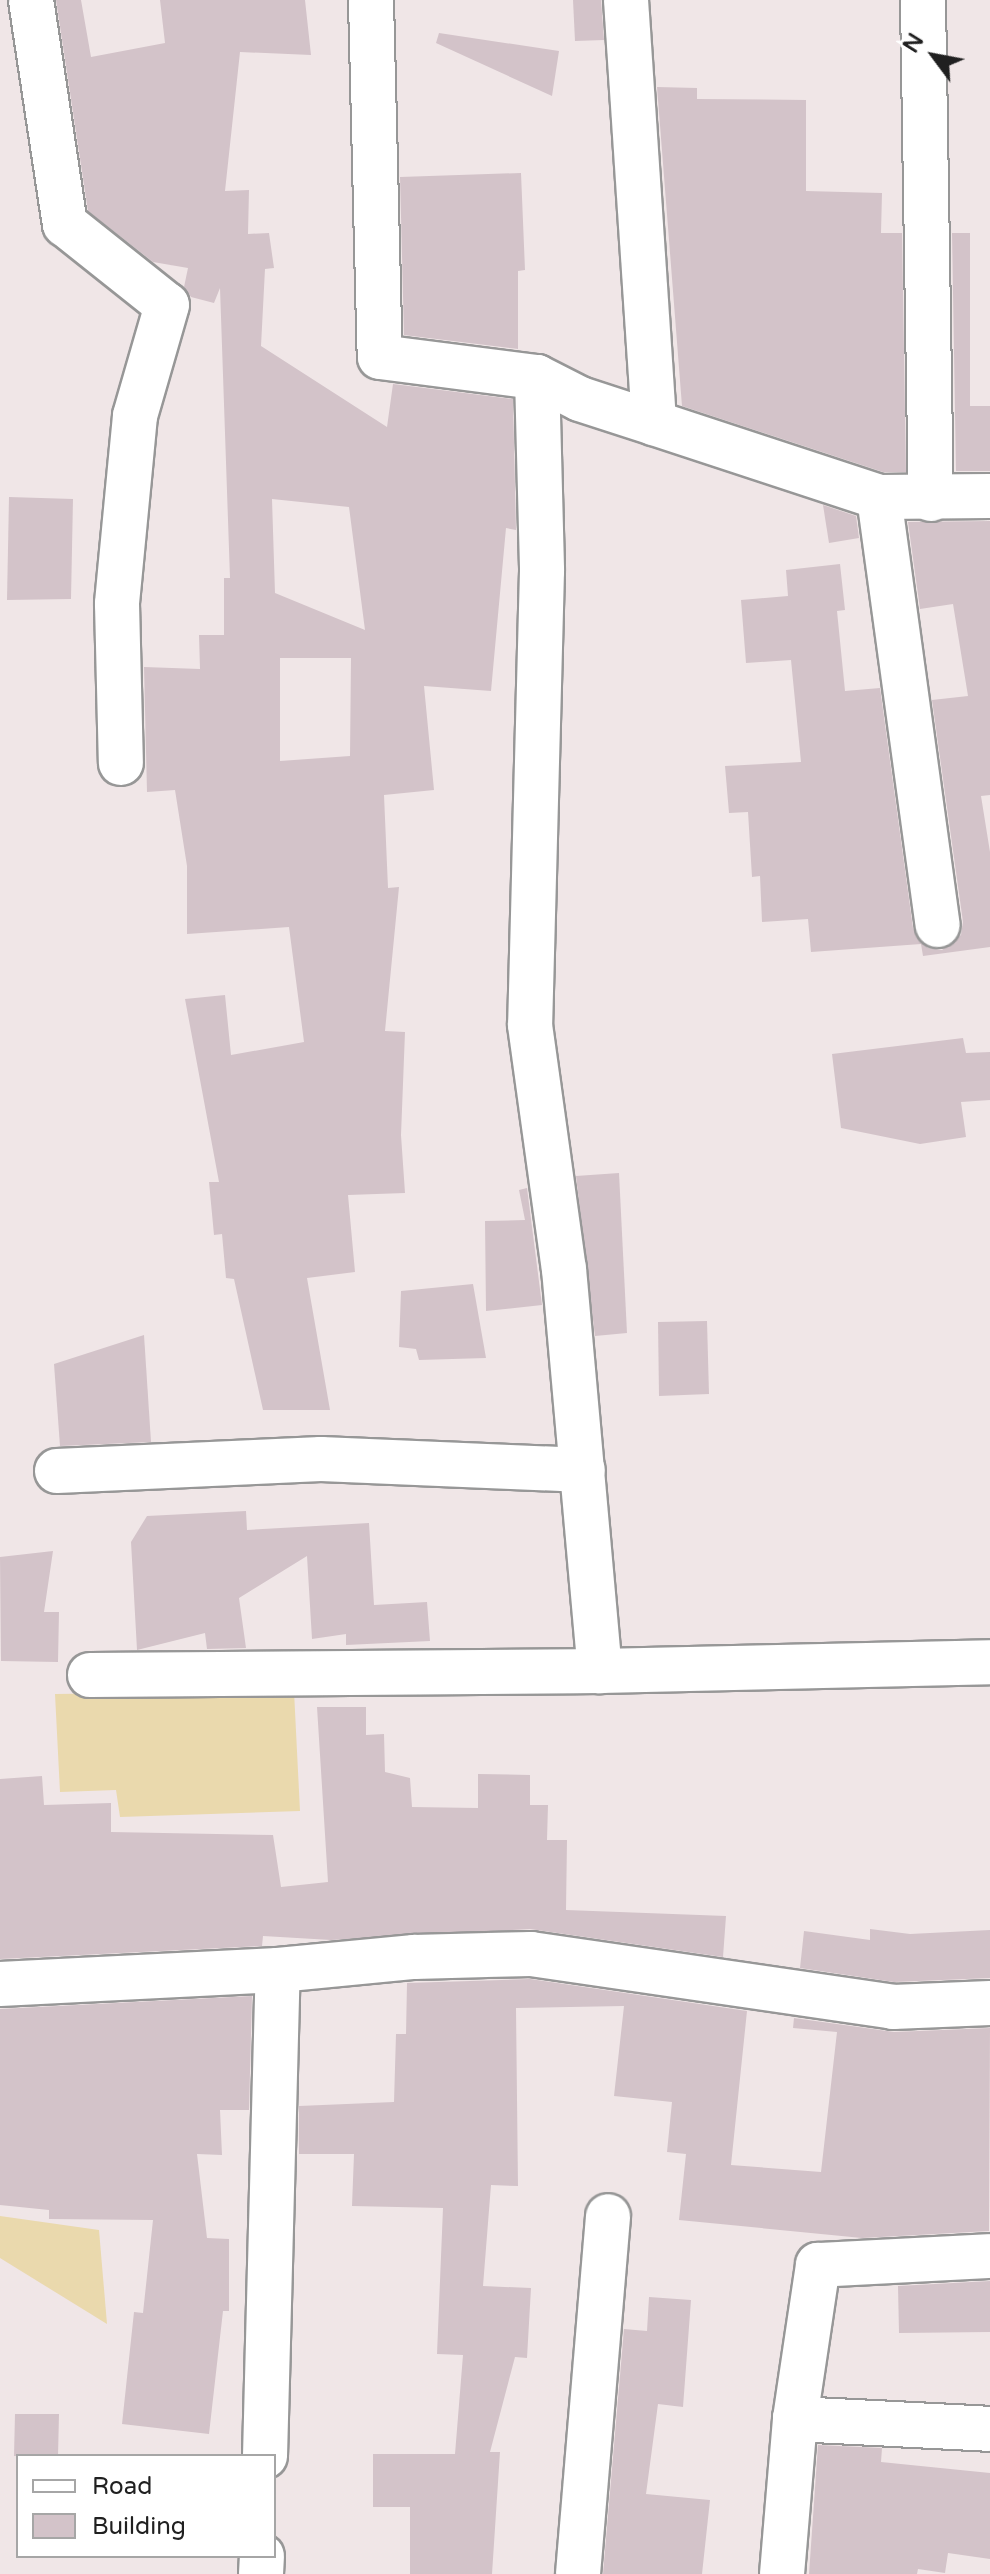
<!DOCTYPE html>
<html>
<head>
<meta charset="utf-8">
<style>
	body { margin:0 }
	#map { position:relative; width:990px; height:2574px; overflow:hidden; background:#f0e6e7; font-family:"Varela Round",sans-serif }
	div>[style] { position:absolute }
	.grass>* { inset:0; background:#ead9ad }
	.building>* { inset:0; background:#d3c3c9 }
	.roads { filter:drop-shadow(2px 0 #979797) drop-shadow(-2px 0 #979797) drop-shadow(0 2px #979797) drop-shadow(0 -2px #979797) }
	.street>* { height:44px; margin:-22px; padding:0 22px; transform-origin:22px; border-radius:22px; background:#fff }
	span { translate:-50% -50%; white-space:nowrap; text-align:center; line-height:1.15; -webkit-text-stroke:6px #fff; paint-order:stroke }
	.legend { position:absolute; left:16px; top:2454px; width:260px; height:104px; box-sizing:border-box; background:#fff; border:2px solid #a6a6a6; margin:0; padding:10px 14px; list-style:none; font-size:24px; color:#202020 }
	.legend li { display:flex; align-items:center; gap:16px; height:40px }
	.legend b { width:40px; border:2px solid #a6a6a6 }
	.north { position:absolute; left:894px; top:16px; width:80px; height:80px; -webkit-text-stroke:6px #fff; paint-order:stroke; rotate:302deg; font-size:22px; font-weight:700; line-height:32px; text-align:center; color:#202020 }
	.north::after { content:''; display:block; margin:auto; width:28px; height:36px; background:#202020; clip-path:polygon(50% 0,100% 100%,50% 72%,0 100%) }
</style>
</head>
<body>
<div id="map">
	<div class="grass">
		<div style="clip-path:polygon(294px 1691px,300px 1811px,120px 1817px,116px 1790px,60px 1792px,55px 1694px)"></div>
		<div style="clip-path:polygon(0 2216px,99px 2230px,107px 2324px,0 2258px)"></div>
	</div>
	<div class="building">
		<div style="clip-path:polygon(evenodd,56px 0,81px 0,91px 57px,165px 43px,160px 0,305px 0,311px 55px,240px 52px,225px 191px,249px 190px,248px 234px,269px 233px,274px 268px,265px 269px,261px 346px,387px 427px,393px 384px,513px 399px,516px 530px,506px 528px,491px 691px,424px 686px,434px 790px,384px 795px,388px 888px,399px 887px,385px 1031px,405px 1032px,401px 1135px,405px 1193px,348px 1195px,355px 1272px,307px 1278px,330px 1410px,263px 1410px,234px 1279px,226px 1278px,222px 1234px,214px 1235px,209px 1182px,219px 1182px,185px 999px,225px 995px,231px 1055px,304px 1042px,289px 927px,187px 934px,187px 866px,175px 790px,147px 792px,144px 667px,200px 669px,199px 635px,224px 635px,224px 578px,230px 578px,220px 288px,214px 303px,191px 297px,184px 287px,188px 268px,153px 262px,88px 211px,56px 0,272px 499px,349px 507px,365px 630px,275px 593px,272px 499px,56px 0,280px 658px,351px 658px,350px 756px,280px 761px,280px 658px)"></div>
		<div style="clip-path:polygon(573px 0,601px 0,604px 40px,575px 41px)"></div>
		<div style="clip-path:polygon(439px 33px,559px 51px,552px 96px,436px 43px)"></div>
		<div style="clip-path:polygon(657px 87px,697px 88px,697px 99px,806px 100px,806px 191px,882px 193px,881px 233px,902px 233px,906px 472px,883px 472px,682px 406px)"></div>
		<div style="clip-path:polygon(521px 173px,525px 270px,518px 271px,518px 349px,404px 335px,400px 177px)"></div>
		<div style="clip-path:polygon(952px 233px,970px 233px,970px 406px,990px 406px,990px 471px,956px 471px)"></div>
		<div style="clip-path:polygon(9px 497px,73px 499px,71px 599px,7px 600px)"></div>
		<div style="clip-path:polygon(823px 505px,856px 516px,859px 538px,829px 543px)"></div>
		<div style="clip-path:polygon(990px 521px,990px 795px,981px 796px,990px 852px,990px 947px,923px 956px,921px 944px,811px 952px,808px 919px,762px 922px,760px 876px,752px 877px,748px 812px,729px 813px,725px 766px,801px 762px,791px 660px,746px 663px,741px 600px,788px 596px,786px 570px,840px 564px,845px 610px,837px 611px,845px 691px,880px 688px,913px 928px,928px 948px,942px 950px,961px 935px,963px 922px,932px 700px,968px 696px,953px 604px,920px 609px,908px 522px)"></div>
		<div style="clip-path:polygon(963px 1038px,966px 1053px,990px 1052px,990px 1100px,961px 1102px,966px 1137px,920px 1144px,841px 1128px,832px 1054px)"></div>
		<div style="clip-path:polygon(619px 1173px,627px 1333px,595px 1336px,576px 1176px)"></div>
		<div style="clip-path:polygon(527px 1188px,542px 1305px,486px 1311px,485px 1221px,525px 1220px,519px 1190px)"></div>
		<div style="clip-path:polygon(473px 1284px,486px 1358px,419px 1360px,416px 1349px,399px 1347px,401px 1291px)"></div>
		<div style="clip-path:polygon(707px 1321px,709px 1394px,659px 1396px,658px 1322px)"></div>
		<div style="clip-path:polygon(144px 1335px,151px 1442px,60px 1446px,54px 1364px)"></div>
		<div style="clip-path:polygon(246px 1511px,247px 1530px,369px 1523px,374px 1605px,427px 1602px,430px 1641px,346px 1645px,346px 1634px,312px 1639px,307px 1556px,239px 1598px,246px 1648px,207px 1649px,205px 1633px,137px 1650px,131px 1542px,147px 1516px)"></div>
		<div style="clip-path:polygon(53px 1551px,44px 1612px,59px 1612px,58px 1662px,1px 1661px,0 1557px)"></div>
		<div style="clip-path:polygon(317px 1707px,366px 1707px,366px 1735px,384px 1734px,385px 1772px,410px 1778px,412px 1807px,478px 1808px,478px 1774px,530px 1775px,530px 1805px,548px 1805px,547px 1840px,567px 1840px,566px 1910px,726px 1916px,723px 1957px,530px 1929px,331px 1940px,263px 1936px,262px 1946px,0 1959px,0 1779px,42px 1776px,44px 1805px,111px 1803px,111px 1832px,273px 1835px,281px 1887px,328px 1882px)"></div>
		<div style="clip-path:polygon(870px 1929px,910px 1934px,990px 1930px,990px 1978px,894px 1982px,800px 1968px,804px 1931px,870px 1940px)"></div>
		<div style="clip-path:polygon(530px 1979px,747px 2011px,731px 2165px,821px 2172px,837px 2032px,793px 2028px,794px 2018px,894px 2032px,990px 2028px,989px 2231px,862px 2238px,679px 2220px,686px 2154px,667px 2152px,672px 2102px,614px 2096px,624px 2006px,516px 2008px,518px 2186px,491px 2185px,483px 2286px,531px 2288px,527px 2358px,515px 2357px,490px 2452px,500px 2452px,492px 2574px,410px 2574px,410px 2507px,373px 2507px,373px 2454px,455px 2454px,463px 2355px,437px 2354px,443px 2208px,352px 2206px,354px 2154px,299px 2154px,299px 2106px,394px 2102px,396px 2034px,406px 2034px,407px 1983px)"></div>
		<div style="clip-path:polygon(252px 1996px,249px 2110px,220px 2110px,222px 2155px,197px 2154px,207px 2238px,229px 2239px,229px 2311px,223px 2311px,209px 2434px,122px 2424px,134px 2312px,143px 2313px,153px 2220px,49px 2219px,49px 2210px,0 2205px,0 2009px)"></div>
		<div style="clip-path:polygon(990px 2281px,990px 2332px,899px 2333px,898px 2286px)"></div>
		<div style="clip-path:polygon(649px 2297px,691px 2300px,683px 2407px,658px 2404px,646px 2494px,710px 2500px,702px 2574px,603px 2574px,624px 2329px,647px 2331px)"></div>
		<div style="clip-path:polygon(15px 2414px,59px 2414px,58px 2456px,14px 2456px)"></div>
		<div style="clip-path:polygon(818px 2445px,882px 2448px,881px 2462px,990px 2473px,990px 2559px,948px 2553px,945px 2573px,918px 2569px,917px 2574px,809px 2574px)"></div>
	</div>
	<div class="roads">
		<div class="street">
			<div style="left:31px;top:0;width:227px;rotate:81.4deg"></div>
			<div style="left:65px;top:224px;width:130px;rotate:38.5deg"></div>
			<div style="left:167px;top:305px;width:116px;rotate:106.1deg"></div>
			<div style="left:135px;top:416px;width:189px;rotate:95.5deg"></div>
			<div style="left:117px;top:604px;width:159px;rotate:88.6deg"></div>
			<div style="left:371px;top:0;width:357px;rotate:88.6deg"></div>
			<div style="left:380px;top:357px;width:158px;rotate:7.3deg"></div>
			<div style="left:537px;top:377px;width:48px;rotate:27.1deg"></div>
			<div style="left:580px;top:399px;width:78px;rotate:18deg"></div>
			<div style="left:626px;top:0;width:424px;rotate:86.2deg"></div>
			<div style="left:654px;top:423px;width:237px;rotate:18.2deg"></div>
			<div style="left:879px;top:497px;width:111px;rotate:-0.5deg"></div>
			<div style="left:923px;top:0;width:499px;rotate:89.1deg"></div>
			<div style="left:537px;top:377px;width:194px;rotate:88.5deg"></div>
			<div style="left:542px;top:571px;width:454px;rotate:91.5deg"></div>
			<div style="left:530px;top:1025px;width:246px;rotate:82.1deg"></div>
			<div style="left:564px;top:1269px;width:404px;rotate:84.9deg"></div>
			<div style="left:600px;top:1671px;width:390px;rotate:-1.3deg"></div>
			<div style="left:879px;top:497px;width:432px;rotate:82.2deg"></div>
			<div style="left:57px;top:1471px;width:264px;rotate:-2.6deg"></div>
			<div style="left:321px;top:1459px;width:262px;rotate:2.4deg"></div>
			<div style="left:90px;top:1675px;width:510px;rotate:-0.45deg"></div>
			<div style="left:0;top:1984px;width:278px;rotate:-2.9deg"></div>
			<div style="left:278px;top:1970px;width:137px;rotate:-5.5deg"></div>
			<div style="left:414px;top:1957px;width:117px;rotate:-1.5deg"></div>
			<div style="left:531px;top:1954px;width:366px;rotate:8.3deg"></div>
			<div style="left:893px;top:2007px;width:97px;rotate:-2.4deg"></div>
			<div style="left:795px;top:2419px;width:195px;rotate:2.9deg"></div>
			<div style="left:265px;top:2456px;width:486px;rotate:-88.5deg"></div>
			<div style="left:261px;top:2574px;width:18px;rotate:-87deg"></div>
			<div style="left:578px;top:2574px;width:359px;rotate:-85.2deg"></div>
			<div style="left:782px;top:2574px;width:156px;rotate:-85.2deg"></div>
			<div style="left:795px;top:2419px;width:156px;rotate:-81.5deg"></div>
			<div style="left:818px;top:2265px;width:172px;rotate:-3deg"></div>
		</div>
	</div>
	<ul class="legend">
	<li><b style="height:10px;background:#fff"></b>Road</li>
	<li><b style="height:22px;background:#d3c3c9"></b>Building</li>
	</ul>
	<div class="north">N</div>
</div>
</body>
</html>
